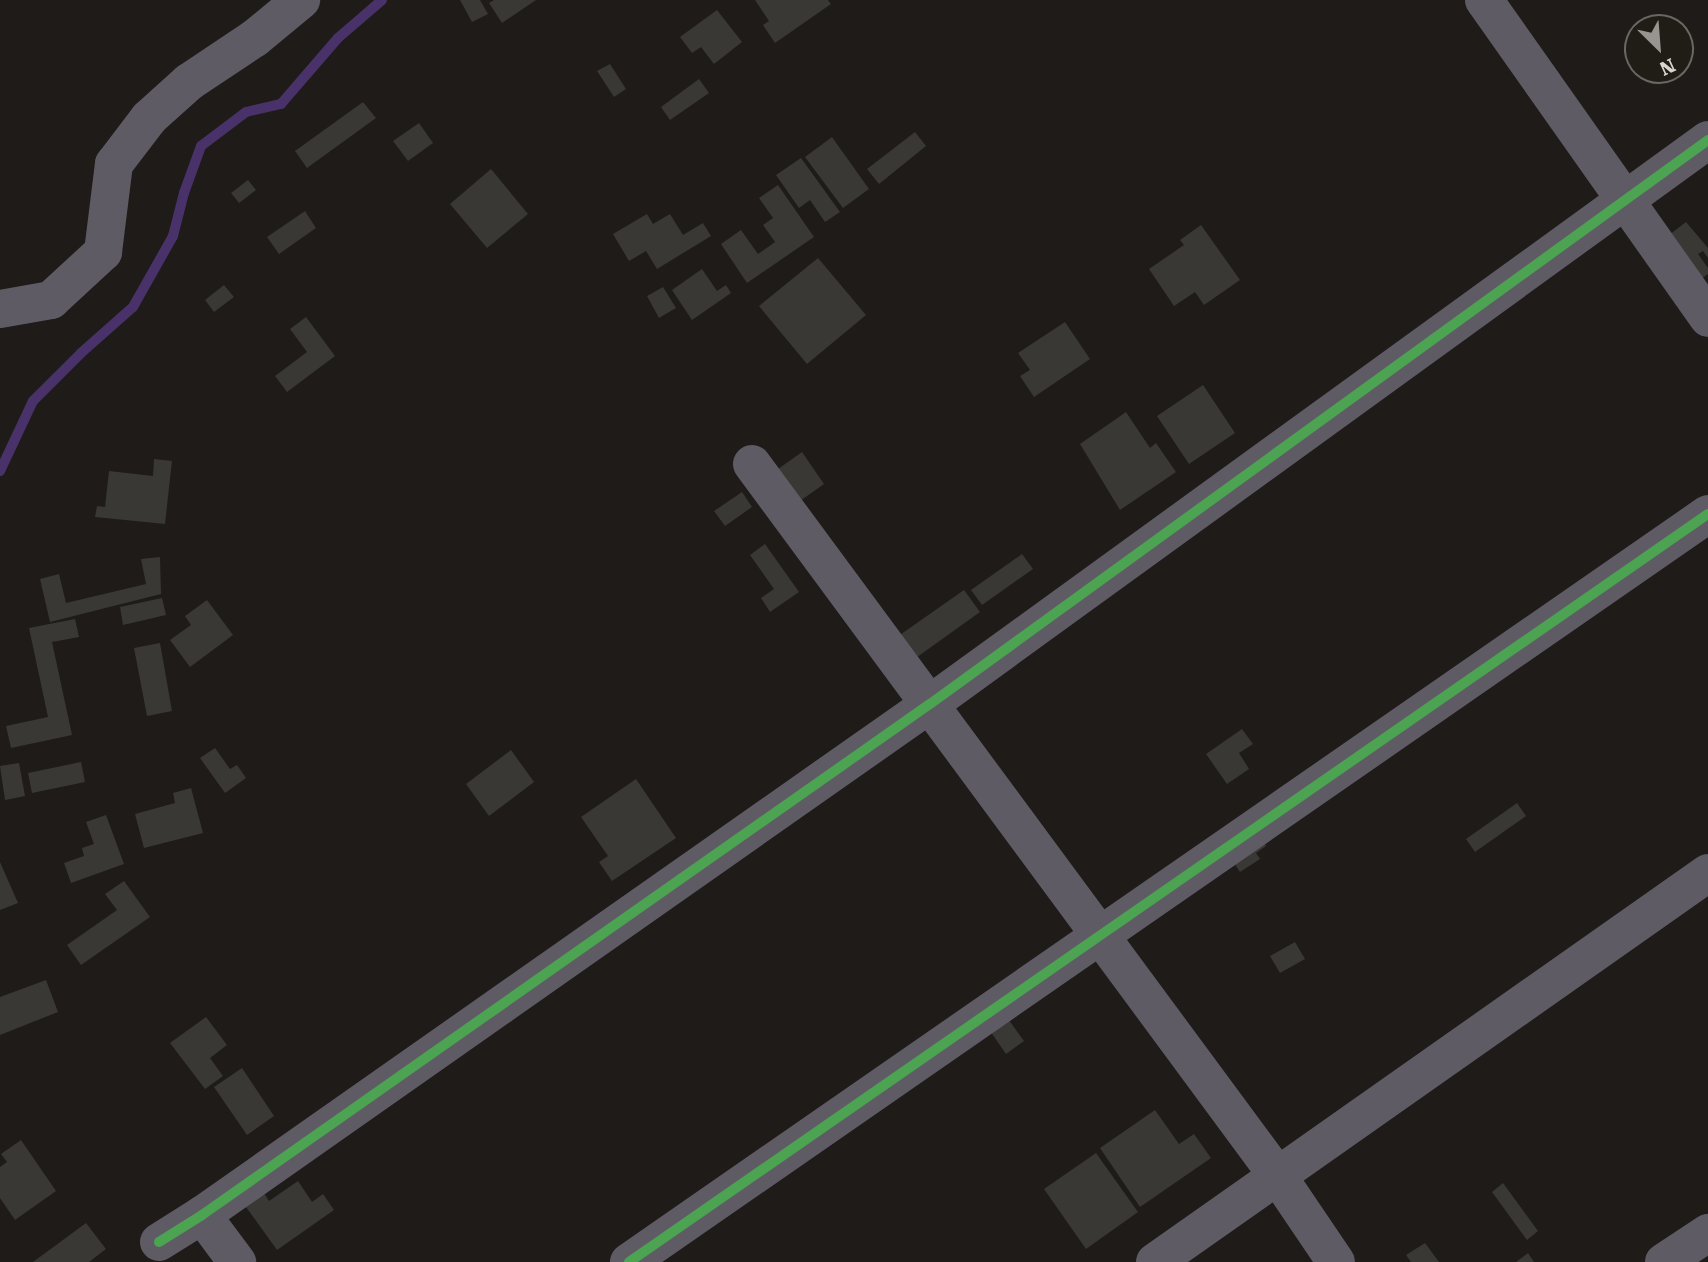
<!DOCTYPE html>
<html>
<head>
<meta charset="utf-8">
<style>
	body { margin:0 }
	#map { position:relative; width:1708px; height:1262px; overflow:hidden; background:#1e1b18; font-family:"Roboto Serif",serif }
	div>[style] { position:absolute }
	.stream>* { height:10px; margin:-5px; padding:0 5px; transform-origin:5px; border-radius:5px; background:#493269 }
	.building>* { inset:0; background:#3a3835 }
	.street>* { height:38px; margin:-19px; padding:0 19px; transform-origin:19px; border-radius:19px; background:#5f5b64 }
	.cycleway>* { height:10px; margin:-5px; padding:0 5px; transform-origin:5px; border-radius:5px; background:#4ca352 }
	span { translate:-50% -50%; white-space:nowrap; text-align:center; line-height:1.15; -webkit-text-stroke:5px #201c16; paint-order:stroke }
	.north { position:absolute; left:1624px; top:14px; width:70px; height:70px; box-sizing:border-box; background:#201c16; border:2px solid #6a6661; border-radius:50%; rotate:155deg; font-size:19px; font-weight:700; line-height:28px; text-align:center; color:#d9d6d1 }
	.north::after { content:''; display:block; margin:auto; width:24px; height:32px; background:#989590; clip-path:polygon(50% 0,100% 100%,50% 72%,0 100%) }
</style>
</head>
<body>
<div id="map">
	<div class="stream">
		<div style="left:0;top:471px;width:77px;rotate:-64.8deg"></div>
		<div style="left:33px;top:401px;width:68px;rotate:-45deg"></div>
		<div style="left:81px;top:353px;width:69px;rotate:-41.5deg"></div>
		<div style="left:133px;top:307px;width:81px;rotate:-60.6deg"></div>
		<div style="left:173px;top:236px;width:44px;rotate:-75.7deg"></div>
		<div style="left:184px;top:193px;width:50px;rotate:-70.1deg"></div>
		<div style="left:201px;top:146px;width:56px;rotate:-37.1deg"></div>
		<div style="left:246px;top:112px;width:36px;rotate:-13deg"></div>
		<div style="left:281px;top:104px;width:87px;rotate:-49.2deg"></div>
		<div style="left:338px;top:38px;width:58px;rotate:-40.8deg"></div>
	</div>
	<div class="building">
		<div style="clip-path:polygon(460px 0,480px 0,488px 14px,472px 22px)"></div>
		<div style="clip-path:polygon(494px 0,536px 0,502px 23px,489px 3px)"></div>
		<div style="clip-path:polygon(755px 0,828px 0,831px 4px,775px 43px,763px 25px,769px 21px)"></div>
		<div style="clip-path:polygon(717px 10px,742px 42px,714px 64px,701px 47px,692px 53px,680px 37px)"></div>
		<div style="clip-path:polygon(610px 64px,626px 89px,614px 97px,597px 71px)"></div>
		<div style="clip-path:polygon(699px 79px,709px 93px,670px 120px,661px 107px)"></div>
		<div style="clip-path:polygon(363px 102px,376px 118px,307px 168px,295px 151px)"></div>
		<div style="clip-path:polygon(419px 123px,433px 143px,408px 161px,393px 141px)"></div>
		<div style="clip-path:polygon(915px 132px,926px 146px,879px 184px,867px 169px)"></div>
		<div style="clip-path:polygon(832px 137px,869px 189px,843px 208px,805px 157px)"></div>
		<div style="clip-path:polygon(801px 158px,840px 212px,825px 222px,810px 200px,799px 208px,776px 175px)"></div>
		<div style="clip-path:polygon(491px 169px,528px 214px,487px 248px,450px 204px)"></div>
		<div style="clip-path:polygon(248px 180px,256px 190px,239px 203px,231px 193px)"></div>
		<div style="clip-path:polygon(778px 185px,814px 237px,747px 283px,721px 244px,741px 230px,758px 254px,775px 242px,763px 225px,773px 218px,759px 198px)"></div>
		<div style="clip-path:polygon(305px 211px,316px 228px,279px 254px,267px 237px)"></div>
		<div style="clip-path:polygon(647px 214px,653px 224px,670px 214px,683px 235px,703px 223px,711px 236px,657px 269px,646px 251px,629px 261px,613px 234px)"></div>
		<div style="clip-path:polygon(1686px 222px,1708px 248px,1708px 258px,1703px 251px,1698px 254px,1708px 268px,1708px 274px,1701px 279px,1669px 235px)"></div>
		<div style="clip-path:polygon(1201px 225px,1240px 280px,1204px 305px,1195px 292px,1174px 306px,1149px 269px,1184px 245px,1180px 240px)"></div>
		<div style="clip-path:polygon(818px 258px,866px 315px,807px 364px,759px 306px)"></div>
		<div style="clip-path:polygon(702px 269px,717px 291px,726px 285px,731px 293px,692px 320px,672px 290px)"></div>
		<div style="clip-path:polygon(224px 285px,234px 297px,214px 312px,205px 300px)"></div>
		<div style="clip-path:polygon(663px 287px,676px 308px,659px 318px,647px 296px)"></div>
		<div style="clip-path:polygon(306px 317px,335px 356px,287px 392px,275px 376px,307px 352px,290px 329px)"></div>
		<div style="clip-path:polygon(1065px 322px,1090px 359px,1034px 397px,1020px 376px,1030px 370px,1018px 353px)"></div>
		<div style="clip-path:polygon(1203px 385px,1235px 433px,1189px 464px,1157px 416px)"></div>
		<div style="clip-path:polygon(1126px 412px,1150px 448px,1156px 443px,1176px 472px,1120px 510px,1080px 444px)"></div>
		<div style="clip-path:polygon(802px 452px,824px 484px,800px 501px,778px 469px)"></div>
		<div style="clip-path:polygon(154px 459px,172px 461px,165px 524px,95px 517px,97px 506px,105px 507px,109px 471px,153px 476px)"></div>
		<div style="clip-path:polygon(742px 492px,752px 507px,725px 526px,714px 511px)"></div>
		<div style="clip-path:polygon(765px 544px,799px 592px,770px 612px,761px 598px,774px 589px,750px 555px)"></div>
		<div style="clip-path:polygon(1022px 554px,1033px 569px,982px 605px,971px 590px)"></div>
		<div style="clip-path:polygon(160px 557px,161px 594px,50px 622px,40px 579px,59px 574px,66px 603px,146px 584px,141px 559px)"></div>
		<div style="clip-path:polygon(964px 590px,980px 612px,913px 660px,897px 637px)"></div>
		<div style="clip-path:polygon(162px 598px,166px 615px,123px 625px,120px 607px)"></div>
		<div style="clip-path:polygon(207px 600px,233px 635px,190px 667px,170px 640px,191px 625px,185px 616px)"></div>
		<div style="clip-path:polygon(75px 619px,79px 637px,52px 642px,72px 735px,11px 748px,6px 726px,48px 717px,29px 628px)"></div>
		<div style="clip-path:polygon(160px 643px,172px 711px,147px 716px,134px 648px)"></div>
		<div style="clip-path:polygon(1242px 729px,1253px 744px,1239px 753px,1249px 769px,1227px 784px,1206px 754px)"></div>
		<div style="clip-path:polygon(215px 748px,230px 769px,237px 765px,246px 778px,225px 793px,200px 758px)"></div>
		<div style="clip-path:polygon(511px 750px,534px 782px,489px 816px,466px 784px)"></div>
		<div style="clip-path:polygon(81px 762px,85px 782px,32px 793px,28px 773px)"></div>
		<div style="clip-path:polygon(19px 763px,25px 796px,5px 800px,0 766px)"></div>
		<div style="clip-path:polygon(636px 779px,676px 838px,612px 881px,599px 862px,608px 856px,581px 817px)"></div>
		<div style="clip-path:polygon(191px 788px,203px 833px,144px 848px,135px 814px,175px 803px,173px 793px)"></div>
		<div style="clip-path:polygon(1517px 803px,1526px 816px,1475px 852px,1466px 839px)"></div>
		<div style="clip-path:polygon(106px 815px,124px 864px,71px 883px,64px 863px,84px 856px,82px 848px,94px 844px,86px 822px)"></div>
		<div style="clip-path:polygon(1261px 838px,1266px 846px,1256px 853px,1260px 859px,1240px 872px,1231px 858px)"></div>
		<div style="clip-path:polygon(0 862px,18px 903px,0 910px)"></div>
		<div style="clip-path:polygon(124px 881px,150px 917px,81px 965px,67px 945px,117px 910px,105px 894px)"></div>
		<div style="clip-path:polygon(1295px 942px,1305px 959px,1280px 973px,1270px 956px)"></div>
		<div style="clip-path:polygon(46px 980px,58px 1012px,0 1035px,0 997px)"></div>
		<div style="clip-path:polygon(1006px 1016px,1024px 1041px,1006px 1054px,988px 1028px)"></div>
		<div style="clip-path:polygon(206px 1017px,227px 1045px,210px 1058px,223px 1076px,205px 1089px,170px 1043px)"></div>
		<div style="clip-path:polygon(242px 1068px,274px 1116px,247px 1135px,214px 1087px)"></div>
		<div style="clip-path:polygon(1155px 1110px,1179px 1144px,1194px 1134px,1211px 1158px,1140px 1207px,1100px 1148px)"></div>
		<div style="clip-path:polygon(21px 1140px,56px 1191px,15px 1220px,0 1198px,0 1167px,7px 1162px,1px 1154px)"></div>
		<div style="clip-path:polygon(1096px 1153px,1138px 1212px,1086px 1249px,1044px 1189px)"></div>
		<div style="clip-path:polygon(298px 1181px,312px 1202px,323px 1194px,334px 1210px,277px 1250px,246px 1207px,264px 1193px,269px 1201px)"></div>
		<div style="clip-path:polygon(1503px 1183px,1538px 1231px,1527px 1240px,1492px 1192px)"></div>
		<div style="clip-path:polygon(86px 1223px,106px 1249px,89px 1262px,33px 1262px)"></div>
		<div style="clip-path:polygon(1425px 1243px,1439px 1262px,1411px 1262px,1406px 1255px)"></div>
		<div style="clip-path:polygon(1528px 1253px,1534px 1262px,1516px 1262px)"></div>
	</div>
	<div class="street">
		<div style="left:1484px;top:0;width:389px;rotate:54.8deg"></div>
		<div style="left:0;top:309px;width:52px;rotate:-10deg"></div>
		<div style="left:51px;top:300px;width:71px;rotate:-42.7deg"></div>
		<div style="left:103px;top:252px;width:89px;rotate:-82.9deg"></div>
		<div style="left:114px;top:164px;width:58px;rotate:-52.7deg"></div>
		<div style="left:149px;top:118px;width:54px;rotate:-42deg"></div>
		<div style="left:189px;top:82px;width:79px;rotate:-33.7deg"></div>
		<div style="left:255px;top:38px;width:60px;rotate:-39.6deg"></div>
		<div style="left:752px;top:464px;width:884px;rotate:53.56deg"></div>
		<div style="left:1277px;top:1175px;width:105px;rotate:55.9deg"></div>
		<div style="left:202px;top:1215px;width:59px;rotate:53.3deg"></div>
		<div style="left:159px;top:1242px;width:51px;rotate:-32.1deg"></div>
		<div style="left:202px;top:1215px;width:889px;rotate:-35.07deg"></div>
		<div style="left:930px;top:704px;width:961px;rotate:-35.94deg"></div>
		<div style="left:629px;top:1262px;width:1313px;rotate:-34.73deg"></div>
		<div style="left:1155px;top:1262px;width:676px;rotate:-35.12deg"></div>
		<div style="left:1664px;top:1262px;width:53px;rotate:-33.4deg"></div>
	</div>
	<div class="cycleway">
		<div style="left:159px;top:1242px;width:51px;rotate:-32.1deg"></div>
		<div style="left:202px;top:1215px;width:889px;rotate:-35.07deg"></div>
		<div style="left:930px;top:704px;width:961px;rotate:-35.94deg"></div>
		<div style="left:629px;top:1262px;width:1313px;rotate:-34.73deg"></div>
	</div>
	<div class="north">N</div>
</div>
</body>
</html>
